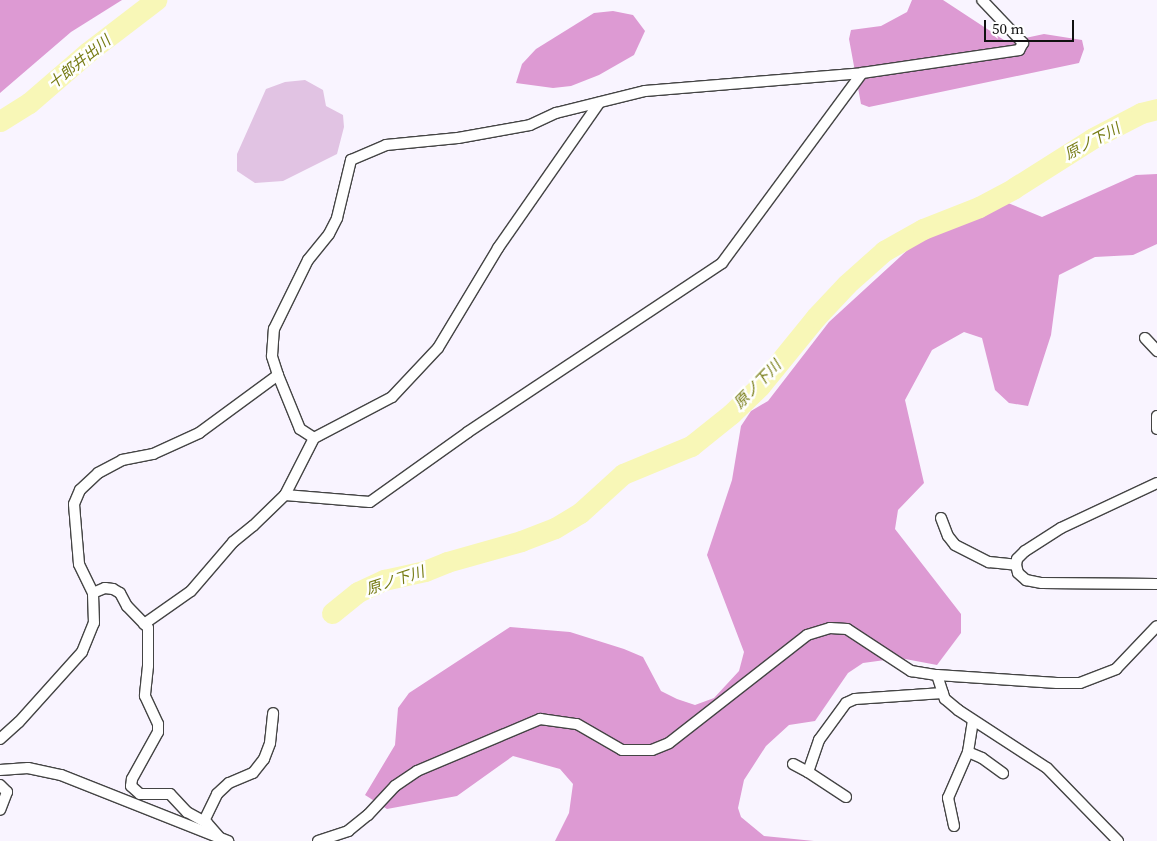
<!DOCTYPE html>
<html>
<head>
<meta charset="utf-8">
<style>
	body { margin:0 }
	#map { position:relative; width:1157px; height:841px; overflow:hidden; background:#f9f4ff; font-family:"Source Serif 4","Noto Sans JP",serif }
	div>[style] { position:absolute }
	.forest>* { inset:0; background:#dd9ad3 }
	.cemetery>* { inset:0; background:#e1c3e3 }
	.river>* { height:21px; margin:-10.5px; padding:0 10.5px; transform-origin:10.5px; border-radius:10.5px; background:#f8f7b7 }
	.roads { filter:drop-shadow(1px 0 #444) drop-shadow(-1px 0 #444) drop-shadow(0 1px #444) drop-shadow(0 -1px #444) }
	.street>* { height:10px; margin:-5px; padding:0 5px; transform-origin:5px; border-radius:5px; background:#fff }
	span { translate:-50% -50%; white-space:nowrap; text-align:center; line-height:1.15; -webkit-text-stroke:5px #fff; paint-order:stroke }
	.water-label { font-size:15px; color:#767b13; font-style:italic }
	.scale { position:absolute; left:984px; top:20px; width:90px; height:22px; box-sizing:border-box; border:2px solid #111; border-top:0; padding-left:6px; font-size:15px; line-height:18px; white-space:nowrap; color:#111; -webkit-text-stroke:4px #fff; paint-order:stroke }
</style>
</head>
<body>
<div id="map">
	<div class="forest">
		<div style="clip-path:polygon(0 0,122px 0,71px 32px,0 93px)"></div>
		<div style="clip-path:polygon(912px 0,943px 0,1007px 42px,1044px 34px,1082px 40px,1084px 49px,1079px 63px,869px 107px,861px 104px,849px 39px,851px 30px,881px 26px,907px 12px)"></div>
		<div style="clip-path:polygon(613px 11px,633px 15px,645px 31px,634px 55px,599px 75px,571px 86px,553px 88px,516px 83px,522px 64px,536px 49px,594px 13px)"></div>
		<div style="clip-path:polygon(1157px 174px,1157px 244px,1133px 255px,1095px 257px,1059px 275px,1051px 335px,1028px 406px,1009px 403px,995px 390px,982px 338px,964px 332px,932px 350px,905px 400px,924px 483px,898px 510px,895px 529px,961px 614px,961px 633px,937px 665px,900px 658px,863px 663px,848px 673px,815px 721px,789px 725px,766px 746px,744px 780px,738px 808px,741px 817px,764px 836px,814px 841px,555px 841px,569px 813px,573px 784px,560px 769px,513px 756px,457px 796px,387px 809px,365px 795px,395px 745px,398px 708px,409px 693px,510px 627px,570px 632px,624px 649px,643px 657px,661px 691px,677px 699px,695px 705px,714px 698px,739px 671px,744px 652px,707px 555px,732px 480px,741px 426px,751px 411px,768px 401px,829px 322px,936px 224px,1008px 203px,1042px 217px,1136px 175px)"></div>
	</div>
	<div class="cemetery">
		<div style="clip-path:polygon(305px 80px,323px 90px,326px 106px,343px 115px,344px 127px,337px 154px,283px 181px,255px 183px,237px 171px,237px 154px,266px 89px,285px 82px)"></div>
	</div>
	<div class="river">
		<div style="left:0;top:121px;width:34px;rotate:-32deg"></div>
		<div style="left:29px;top:103px;width:78px;rotate:-40.8deg"></div>
		<div style="left:88px;top:52px;width:86px;rotate:-37.4deg"></div>
		<div style="left:332px;top:613px;width:33px;rotate:-39deg"></div>
		<div style="left:358px;top:592px;width:29px;rotate:-25deg"></div>
		<div style="left:384px;top:580px;width:42px;rotate:-12.4deg"></div>
		<div style="left:425px;top:571px;width:24px;rotate:-22deg"></div>
		<div style="left:447px;top:562px;width:77px;rotate:-15.8deg"></div>
		<div style="left:521px;top:541px;width:36px;rotate:-21deg"></div>
		<div style="left:555px;top:528px;width:29px;rotate:-31deg"></div>
		<div style="left:580px;top:513px;width:58px;rotate:-42.2deg"></div>
		<div style="left:623px;top:474px;width:74px;rotate:-22.4deg"></div>
		<div style="left:691px;top:446px;width:51px;rotate:-38.7deg"></div>
		<div style="left:731px;top:414px;width:40px;rotate:-44deg"></div>
		<div style="left:760px;top:386px;width:89px;rotate:-50.9deg"></div>
		<div style="left:816px;top:317px;width:45px;rotate:-46.8deg"></div>
		<div style="left:847px;top:284px;width:50px;rotate:-41.7deg"></div>
		<div style="left:884px;top:251px;width:45px;rotate:-29.4deg"></div>
		<div style="left:923px;top:229px;width:60px;rotate:-21.4deg"></div>
		<div style="left:979px;top:207px;width:40px;rotate:-28deg"></div>
		<div style="left:1014px;top:188px;width:93px;rotate:-32.3deg"></div>
		<div style="left:1093px;top:138px;width:54px;rotate:-27.5deg"></div>
		<div style="left:1141px;top:113px;width:16px;rotate:-14deg"></div>
	</div>
	<div class="roads">
		<div class="street">
			<div style="left:1145px;top:338px;width:18px;rotate:47deg"></div>
			<div style="left:1157px;top:416px;width:13px;rotate:90deg"></div>
			<div style="left:314px;top:438px;width:17px;rotate:-147deg"></div>
			<div style="left:300px;top:429px;width:58px;rotate:-112.2deg"></div>
			<div style="left:278px;top:375px;width:20px;rotate:-108deg"></div>
			<div style="left:272px;top:356px;width:27px;rotate:-86deg"></div>
			<div style="left:274px;top:329px;width:77px;rotate:-63.8deg"></div>
			<div style="left:308px;top:260px;width:33px;rotate:-51deg"></div>
			<div style="left:329px;top:234px;width:18px;rotate:-63deg"></div>
			<div style="left:337px;top:218px;width:60px;rotate:-76.4deg"></div>
			<div style="left:351px;top:160px;width:38px;rotate:-23deg"></div>
			<div style="left:386px;top:145px;width:72px;rotate:-5.6deg"></div>
			<div style="left:458px;top:138px;width:73px;rotate:-10.2deg"></div>
			<div style="left:530px;top:125px;width:29px;rotate:-25deg"></div>
			<div style="left:556px;top:113px;width:92px;rotate:-13.9deg"></div>
			<div style="left:645px;top:91px;width:218px;rotate:-4.7deg"></div>
			<div style="left:862px;top:73px;width:159px;rotate:-8.3deg"></div>
			<div style="left:1019px;top:50px;width:8px;rotate:-60deg"></div>
			<div style="left:1023px;top:43px;width:59px;rotate:-133.6deg"></div>
			<div style="left:1157px;top:483px;width:106px;rotate:154.9deg"></div>
			<div style="left:1061px;top:528px;width:43px;rotate:147.4deg"></div>
			<div style="left:1025px;top:551px;width:11px;rotate:135deg"></div>
			<div style="left:1017px;top:559px;width:6px;rotate:99deg"></div>
			<div style="left:1016px;top:565px;width:8px;rotate:76deg"></div>
			<div style="left:1018px;top:573px;width:11px;rotate:41deg"></div>
			<div style="left:1026px;top:580px;width:16px;rotate:11deg"></div>
			<div style="left:1042px;top:583px;width:115px;rotate:0.5deg"></div>
			<div style="left:285px;top:495px;width:85px;rotate:4.7deg"></div>
			<div style="left:370px;top:502px;width:120px;rotate:-35.5deg"></div>
			<div style="left:468px;top:432px;width:305px;rotate:-33.6deg"></div>
			<div style="left:722px;top:263px;width:236px;rotate:-53.6deg"></div>
			<div style="left:941px;top:518px;width:19px;rotate:69deg"></div>
			<div style="left:948px;top:536px;width:11px;rotate:52deg"></div>
			<div style="left:955px;top:545px;width:38px;rotate:27deg"></div>
			<div style="left:989px;top:562px;width:27px;rotate:6deg"></div>
			<div style="left:93px;top:593px;width:13px;rotate:-23deg"></div>
			<div style="left:105px;top:588px;width:8px;rotate:7deg"></div>
			<div style="left:113px;top:589px;width:8px;rotate:30deg"></div>
			<div style="left:120px;top:593px;width:15px;rotate:62deg"></div>
			<div style="left:127px;top:606px;width:30px;rotate:46deg"></div>
			<div style="left:148px;top:628px;width:38px;rotate:90deg"></div>
			<div style="left:148px;top:666px;width:30px;rotate:96deg"></div>
			<div style="left:145px;top:696px;width:31px;rotate:65deg"></div>
			<div style="left:158px;top:724px;width:8px;rotate:90deg"></div>
			<div style="left:158px;top:732px;width:54px;rotate:119deg"></div>
			<div style="left:132px;top:779px;width:7px;rotate:98deg"></div>
			<div style="left:131px;top:786px;width:12px;rotate:42deg"></div>
			<div style="left:140px;top:794px;width:30px"></div>
			<div style="left:170px;top:794px;width:25px;rotate:47deg"></div>
			<div style="left:187px;top:812px;width:23px;rotate:29deg"></div>
			<div style="left:207px;top:823px;width:18px;rotate:49deg"></div>
			<div style="left:144px;top:624px;width:57px;rotate:-35.1deg"></div>
			<div style="left:191px;top:591px;width:65px;rotate:-49.4deg"></div>
			<div style="left:233px;top:542px;width:26px;rotate:-39deg"></div>
			<div style="left:253px;top:526px;width:45px;rotate:-44.1deg"></div>
			<div style="left:285px;top:495px;width:64px;rotate:-63deg"></div>
			<div style="left:314px;top:438px;width:88px;rotate:-27.7deg"></div>
			<div style="left:392px;top:397px;width:67px;rotate:-46.8deg"></div>
			<div style="left:438px;top:348px;width:117px;rotate:-59deg"></div>
			<div style="left:498px;top:248px;width:177px;rotate:-55.1deg"></div>
			<div style="left:937px;top:675px;width:25px;rotate:72deg"></div>
			<div style="left:945px;top:699px;width:17px;rotate:40deg"></div>
			<div style="left:958px;top:710px;width:106px;rotate:33.1deg"></div>
			<div style="left:1047px;top:768px;width:102px;rotate:45.8deg"></div>
			<div style="left:0;top:739px;width:25px;rotate:-42deg"></div>
			<div style="left:19px;top:722px;width:94px;rotate:-48deg"></div>
			<div style="left:82px;top:652px;width:31px;rotate:-68deg"></div>
			<div style="left:94px;top:623px;width:30px;rotate:-92deg"></div>
			<div style="left:93px;top:593px;width:32px;rotate:-116deg"></div>
			<div style="left:79px;top:564px;width:60px;rotate:-94.8deg"></div>
			<div style="left:74px;top:504px;width:15px;rotate:-67deg"></div>
			<div style="left:80px;top:490px;width:25px;rotate:-43deg"></div>
			<div style="left:98px;top:473px;width:27px;rotate:-28deg"></div>
			<div style="left:122px;top:460px;width:32px;rotate:-11deg"></div>
			<div style="left:153px;top:454px;width:51px;rotate:-24.5deg"></div>
			<div style="left:199px;top:433px;width:98px;rotate:-36.3deg"></div>
			<div style="left:968px;top:752px;width:15px;rotate:23deg"></div>
			<div style="left:982px;top:758px;width:26px;rotate:36deg"></div>
			<div style="left:793px;top:764px;width:17px;rotate:28deg"></div>
			<div style="left:0;top:770px;width:28px;rotate:-4deg"></div>
			<div style="left:28px;top:768px;width:34px;rotate:12deg"></div>
			<div style="left:61px;top:775px;width:180px;rotate:21.6deg"></div>
			<div style="left:0;top:785px;width:10px;rotate:45deg"></div>
			<div style="left:7px;top:792px;width:19px;rotate:111deg"></div>
			<div style="left:846px;top:797px;width:45px;rotate:-146.7deg"></div>
			<div style="left:808px;top:772px;width:34px;rotate:-71deg"></div>
			<div style="left:819px;top:740px;width:46px;rotate:-53.9deg"></div>
			<div style="left:846px;top:703px;width:10px;rotate:-24deg"></div>
			<div style="left:855px;top:699px;width:88px;rotate:-3.9deg"></div>
			<div style="left:204px;top:821px;width:30px;rotate:-64deg"></div>
			<div style="left:217px;top:794px;width:16px;rotate:-43deg"></div>
			<div style="left:229px;top:783px;width:26px;rotate:-23deg"></div>
			<div style="left:253px;top:773px;width:18px;rotate:-52deg"></div>
			<div style="left:264px;top:759px;width:17px;rotate:-69deg"></div>
			<div style="left:270px;top:743px;width:30px;rotate:-84deg"></div>
			<div style="left:954px;top:826px;width:29px;rotate:-102deg"></div>
			<div style="left:948px;top:798px;width:50px;rotate:-66.5deg"></div>
			<div style="left:968px;top:752px;width:32px;rotate:-81deg"></div>
			<div style="left:318px;top:841px;width:32px;rotate:-18deg"></div>
			<div style="left:348px;top:831px;width:26px;rotate:-39deg"></div>
			<div style="left:368px;top:815px;width:40px;rotate:-47deg"></div>
			<div style="left:395px;top:786px;width:27px;rotate:-34deg"></div>
			<div style="left:417px;top:771px;width:134px;rotate:-22.9deg"></div>
			<div style="left:540px;top:719px;width:37px;rotate:8deg"></div>
			<div style="left:577px;top:724px;width:52px;rotate:30deg"></div>
			<div style="left:622px;top:750px;width:30px"></div>
			<div style="left:652px;top:750px;width:18px;rotate:-22deg"></div>
			<div style="left:669px;top:743px;width:175px;rotate:-38deg"></div>
			<div style="left:807px;top:635px;width:24px;rotate:-17deg"></div>
			<div style="left:830px;top:628px;width:17px;rotate:3deg"></div>
			<div style="left:847px;top:629px;width:77px;rotate:33.3deg"></div>
			<div style="left:911px;top:671px;width:26px;rotate:9deg"></div>
			<div style="left:937px;top:675px;width:120px;rotate:3.8deg"></div>
			<div style="left:1057px;top:683px;width:23px"></div>
			<div style="left:1080px;top:683px;width:39px;rotate:-21deg"></div>
			<div style="left:1116px;top:669px;width:59px;rotate:-46.4deg"></div>
		</div>
	</div>
	<div class="water-label">
		<span style="left:79px;top:62px;rotate:-39deg">十郎井出川</span>
		<span style="left:1092px;top:141px;rotate:-28deg">原ノ下川</span>
		<span style="left:757px;top:384px;rotate:-46deg">原ノ下川</span>
		<span style="left:395px;top:580px;rotate:-18deg">原ノ下川</span>
	</div>
	<div class="scale">50 m</div>
</div>
</body>
</html>
